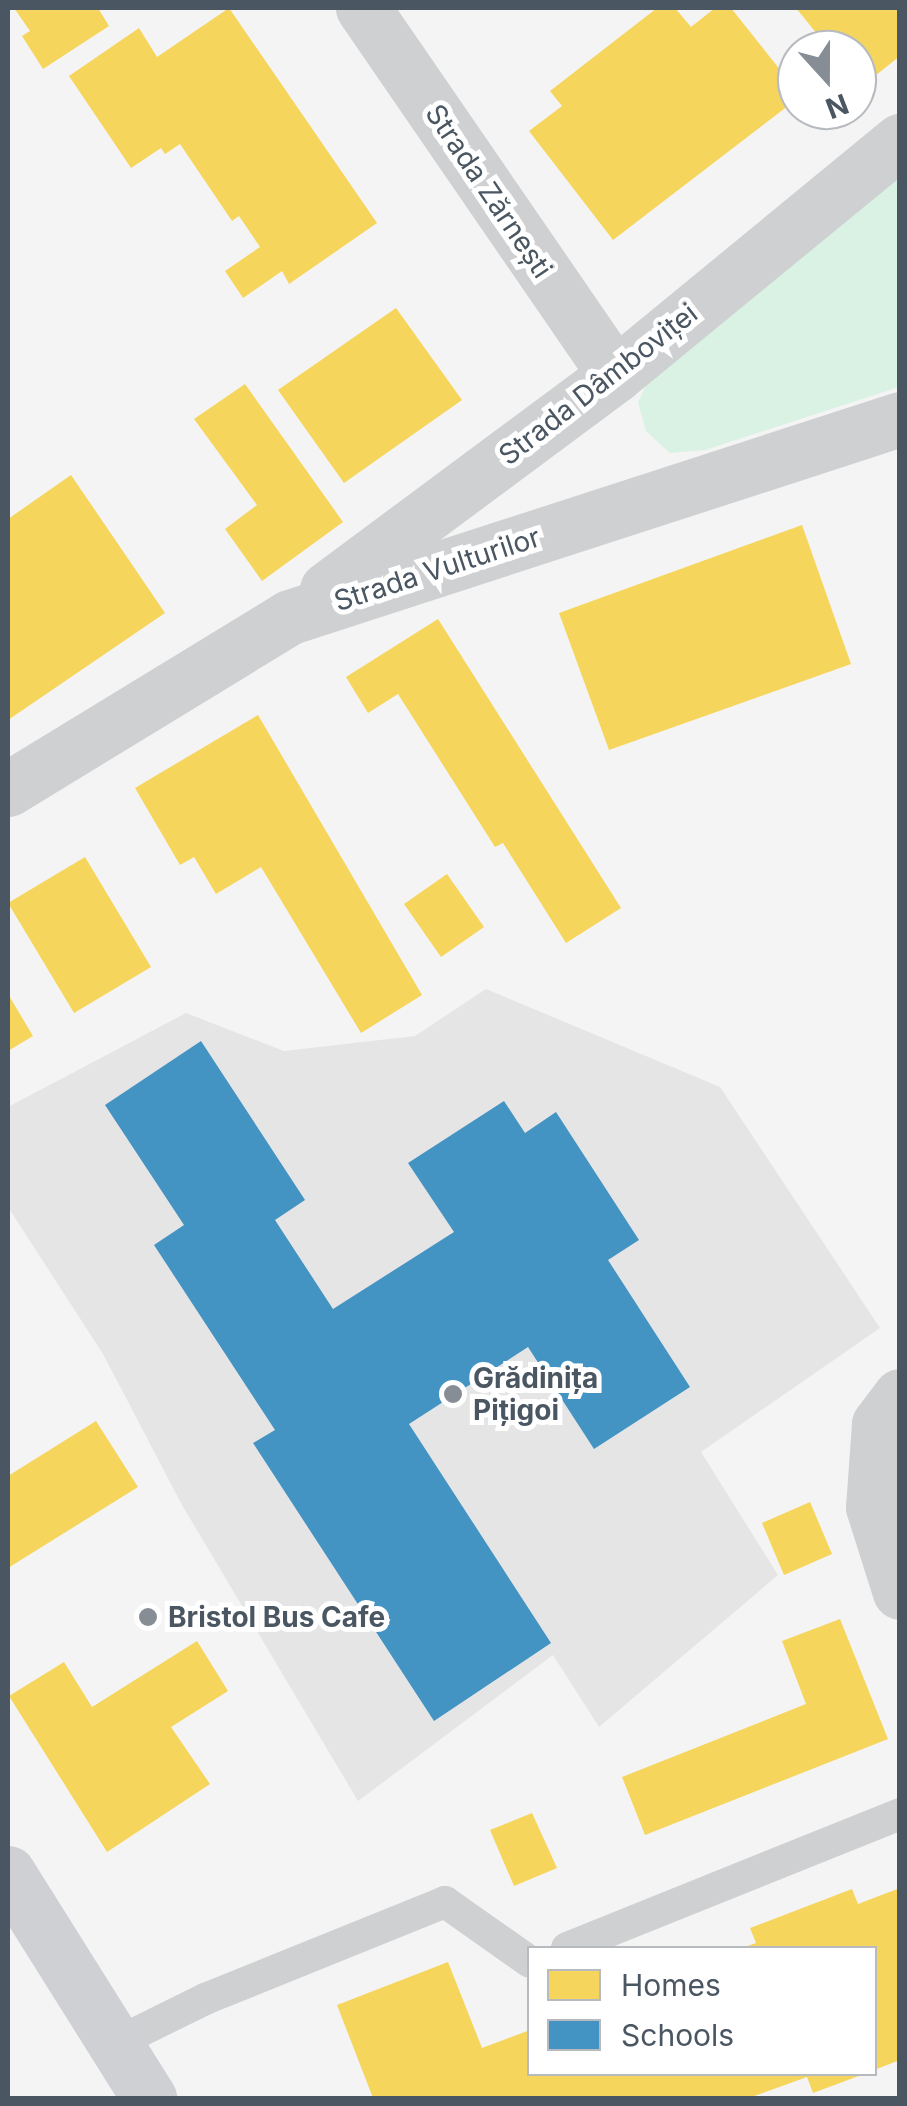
<!DOCTYPE html>
<html>
<head>
<meta charset="utf-8">
<style>
	body { margin:0 }
	#map { position:relative; width:907px; height:2106px; overflow:hidden; background:#f4f4f4; font-family:Inter,sans-serif }
	div>[style] { position:absolute }
	.education>* { inset:0; background:#e6e5e6 }
	.green>* { inset:0; background:#d9f2e3 }
	.homes>* { inset:0; background:#f6d55c }
	.schools>* { inset:0; background:#4393c3 }
	.lane>* { height:32px; margin:-16px; padding:0 16px; transform-origin:16px; border-radius:16px; background:#ced0d2 }
	.street>* { height:55px; margin:-27.5px; padding:0 27.5px; transform-origin:27.5px; border-radius:27.5px; background:#ced0d2 }
	.secondary>* { height:55px; margin:-27.5px; padding:0 27.5px; transform-origin:27.5px; border-radius:27.5px; background:#ced0d4 }
	.dots>* { width:28px; height:28px; translate:-50% -50%; box-sizing:border-box; border:5px solid #fff; border-radius:50% }
	span { translate:-50% -50%; white-space:nowrap; text-align:center; line-height:1.15; -webkit-text-stroke:10px #fff; paint-order:stroke }
	.street-label { font-size:28px; color:#4a5661 }
	.poi-label { font-size:28px; color:#4a5661; font-weight:700 }
	.left { translate:0 -50%; text-align:left }
	.frame { position:absolute; inset:0; border:10px solid #4a5661; pointer-events:none }
	.legend { position:absolute; left:527px; top:1946px; width:350px; height:130px; box-sizing:border-box; background:#fff; border:2px solid #b7bbc0; margin:0; padding:12px 18px; list-style:none; font-size:30px; color:#4a5661 }
	.legend li { display:flex; align-items:center; gap:20px; height:50px }
	.legend b { width:50px; border:2px solid #b7bbc0 }
	.north { position:absolute; left:777px; top:30px; width:100px; height:100px; box-sizing:border-box; background:#fff; border:2px solid #b7bbc0; border-radius:50%; rotate:159deg; font-size:28px; font-weight:700; line-height:40px; text-align:center; color:#4a5661 }
	.north::after { content:''; display:block; margin:auto; width:35px; height:45px; background:#868d94; clip-path:polygon(50% 0,100% 100%,50% 72%,0 100%) }
</style>
</head>
<body>
<div id="map">
	<div class="education">
		<div style="clip-path:polygon(486px 989px,720px 1087px,880px 1328px,701px 1452px,778px 1575px,599px 1727px,553px 1655px,358px 1801px,182px 1505px,103px 1354px,8px 1207px,8px 1107px,186px 1013px,284px 1051px,415px 1036px)"></div>
	</div>
	<div class="green">
		<div style="clip-path:polygon(899px 167px,899px 387px,705px 450px,670px 453px,646px 431px,638px 402px,655px 367px)"></div>
	</div>
	<div class="homes">
		<div style="clip-path:polygon(14px 8px,98px 8px,109px 26px,43px 69px,22px 36px,30px 31px)"></div>
		<div style="clip-path:polygon(229px 8px,377px 223px,289px 284px,282px 271px,243px 298px,225px 271px,260px 247px,239px 216px,232px 221px,180px 144px,165px 154px,161px 148px,131px 168px,69px 76px,139px 28px,157px 57px)"></div>
		<div style="clip-path:polygon(657px 8px,675px 8px,691px 27px,715px 8px,731px 8px,797px 91px,797px 99px,613px 240px,529px 131px,562px 106px,550px 91px)"></div>
		<div style="clip-path:polygon(796px 8px,900px 8px,900px 56px,861px 87px,857px 50px,830px 50px)"></div>
		<div style="clip-path:polygon(396px 308px,462px 400px,344px 483px,278px 390px)"></div>
		<div style="clip-path:polygon(245px 384px,343px 522px,262px 581px,225px 529px,257px 505px,194px 419px)"></div>
		<div style="clip-path:polygon(71px 475px,165px 613px,8px 720px,8px 519px)"></div>
		<div style="clip-path:polygon(802px 525px,851px 664px,609px 750px,559px 613px)"></div>
		<div style="clip-path:polygon(438px 619px,621px 908px,566px 943px,503px 843px,495px 847px,398px 694px,368px 713px,346px 677px)"></div>
		<div style="clip-path:polygon(258px 715px,422px 995px,361px 1033px,261px 867px,216px 894px,194px 857px,180px 865px,135px 788px)"></div>
		<div style="clip-path:polygon(85px 857px,151px 967px,74px 1013px,8px 903px)"></div>
		<div style="clip-path:polygon(447px 874px,484px 927px,441px 957px,404px 904px)"></div>
		<div style="clip-path:polygon(8px 994px,33px 1036px,8px 1051px)"></div>
		<div style="clip-path:polygon(96px 1421px,138px 1487px,8px 1568px,8px 1476px)"></div>
		<div style="clip-path:polygon(810px 1502px,832px 1554px,784px 1575px,762px 1523px)"></div>
		<div style="clip-path:polygon(840px 1619px,888px 1739px,645px 1835px,622px 1777px,806px 1704px,782px 1641px)"></div>
		<div style="clip-path:polygon(197px 1641px,228px 1691px,171px 1727px,210px 1784px,107px 1852px,9px 1696px,64px 1662px,92px 1707px)"></div>
		<div style="clip-path:polygon(532px 1813px,557px 1868px,514px 1886px,490px 1830px)"></div>
		<div style="clip-path:polygon(900px 1888px,900px 2060px,874px 2070px,874px 1948px,742px 1948px,756px 1943px,750px 1928px,852px 1889px,858px 1904px)"></div>
		<div style="clip-path:polygon(448px 1962px,482px 2048px,530px 2030px,530px 2074px,864px 2074px,813px 2093px,807px 2077px,749px 2098px,373px 2098px,337px 2005px)"></div>
	</div>
	<div class="schools">
		<div style="clip-path:polygon(201px 1041px,305px 1200px,275px 1220px,333px 1309px,454px 1232px,408px 1163px,504px 1101px,525px 1133px,556px 1112px,639px 1240px,608px 1260px,690px 1387px,594px 1449px,528px 1347px,409px 1424px,551px 1643px,434px 1721px,253px 1443px,275px 1430px,154px 1245px,184px 1225px,105px 1105px)"></div>
	</div>
	<div class="lane">
		<div style="left:567px;top:1948px;width:359px;rotate:-21.9deg"></div>
		<div style="left:114px;top:2044px;width:102px;rotate:-26.3deg"></div>
		<div style="left:205px;top:1999px;width:259px;rotate:-22deg"></div>
		<div style="left:445px;top:1902px;width:104px;rotate:35.2deg"></div>
	</div>
	<div class="street">
		<div style="left:363px;top:8px;width:445px;rotate:55.5deg"></div>
		<div style="left:327px;top:589px;width:359px;rotate:-36.6deg"></div>
		<div style="left:615px;top:375px;width:369px;rotate:-39.4deg"></div>
		<div style="left:8px;top:789px;width:330px;rotate:-31.4deg"></div>
		<div style="left:290px;top:617px;width:641px;rotate:-17.98deg"></div>
		<div style="left:900px;top:1396px;width:35px;rotate:127deg"></div>
		<div style="left:879px;top:1424px;width:83px;rotate:94.1deg"></div>
		<div style="left:873px;top:1507px;width:89px;rotate:72.4deg"></div>
	</div>
	<div class="secondary">
		<div style="left:8px;top:1873px;width:266px;rotate:57.9deg"></div>
	</div>
	<div class="dots">
		<div style="left:453px;top:1394px;background:#868d94"></div>
		<div style="left:148px;top:1617px;background:#868d94"></div>
	</div>
	<div class="street-label">
		<span style="left:489px;top:191px;rotate:56deg">Strada Zărnești</span>
		<span style="left:598px;top:384px;rotate:-38deg">Strada Dâmboviței</span>
		<span style="left:437px;top:569px;rotate:-18deg">Strada Vulturilor</span>
	</div>
	<div class="poi-label">
		<span class="left" style="left:473px;top:1394px">Grădinița<br>Pițigoi</span>
		<span class="left" style="left:168px;top:1617px">Bristol Bus Cafe</span>
	</div>
	<div class="frame"></div>
	<ul class="legend">
	<li><b style="height:28px;background:#f6d55c"></b>Homes</li>
	<li><b style="height:28px;background:#4393c3"></b>Schools</li>
	</ul>
	<div class="north">N</div>
</div>
</body>
</html>
